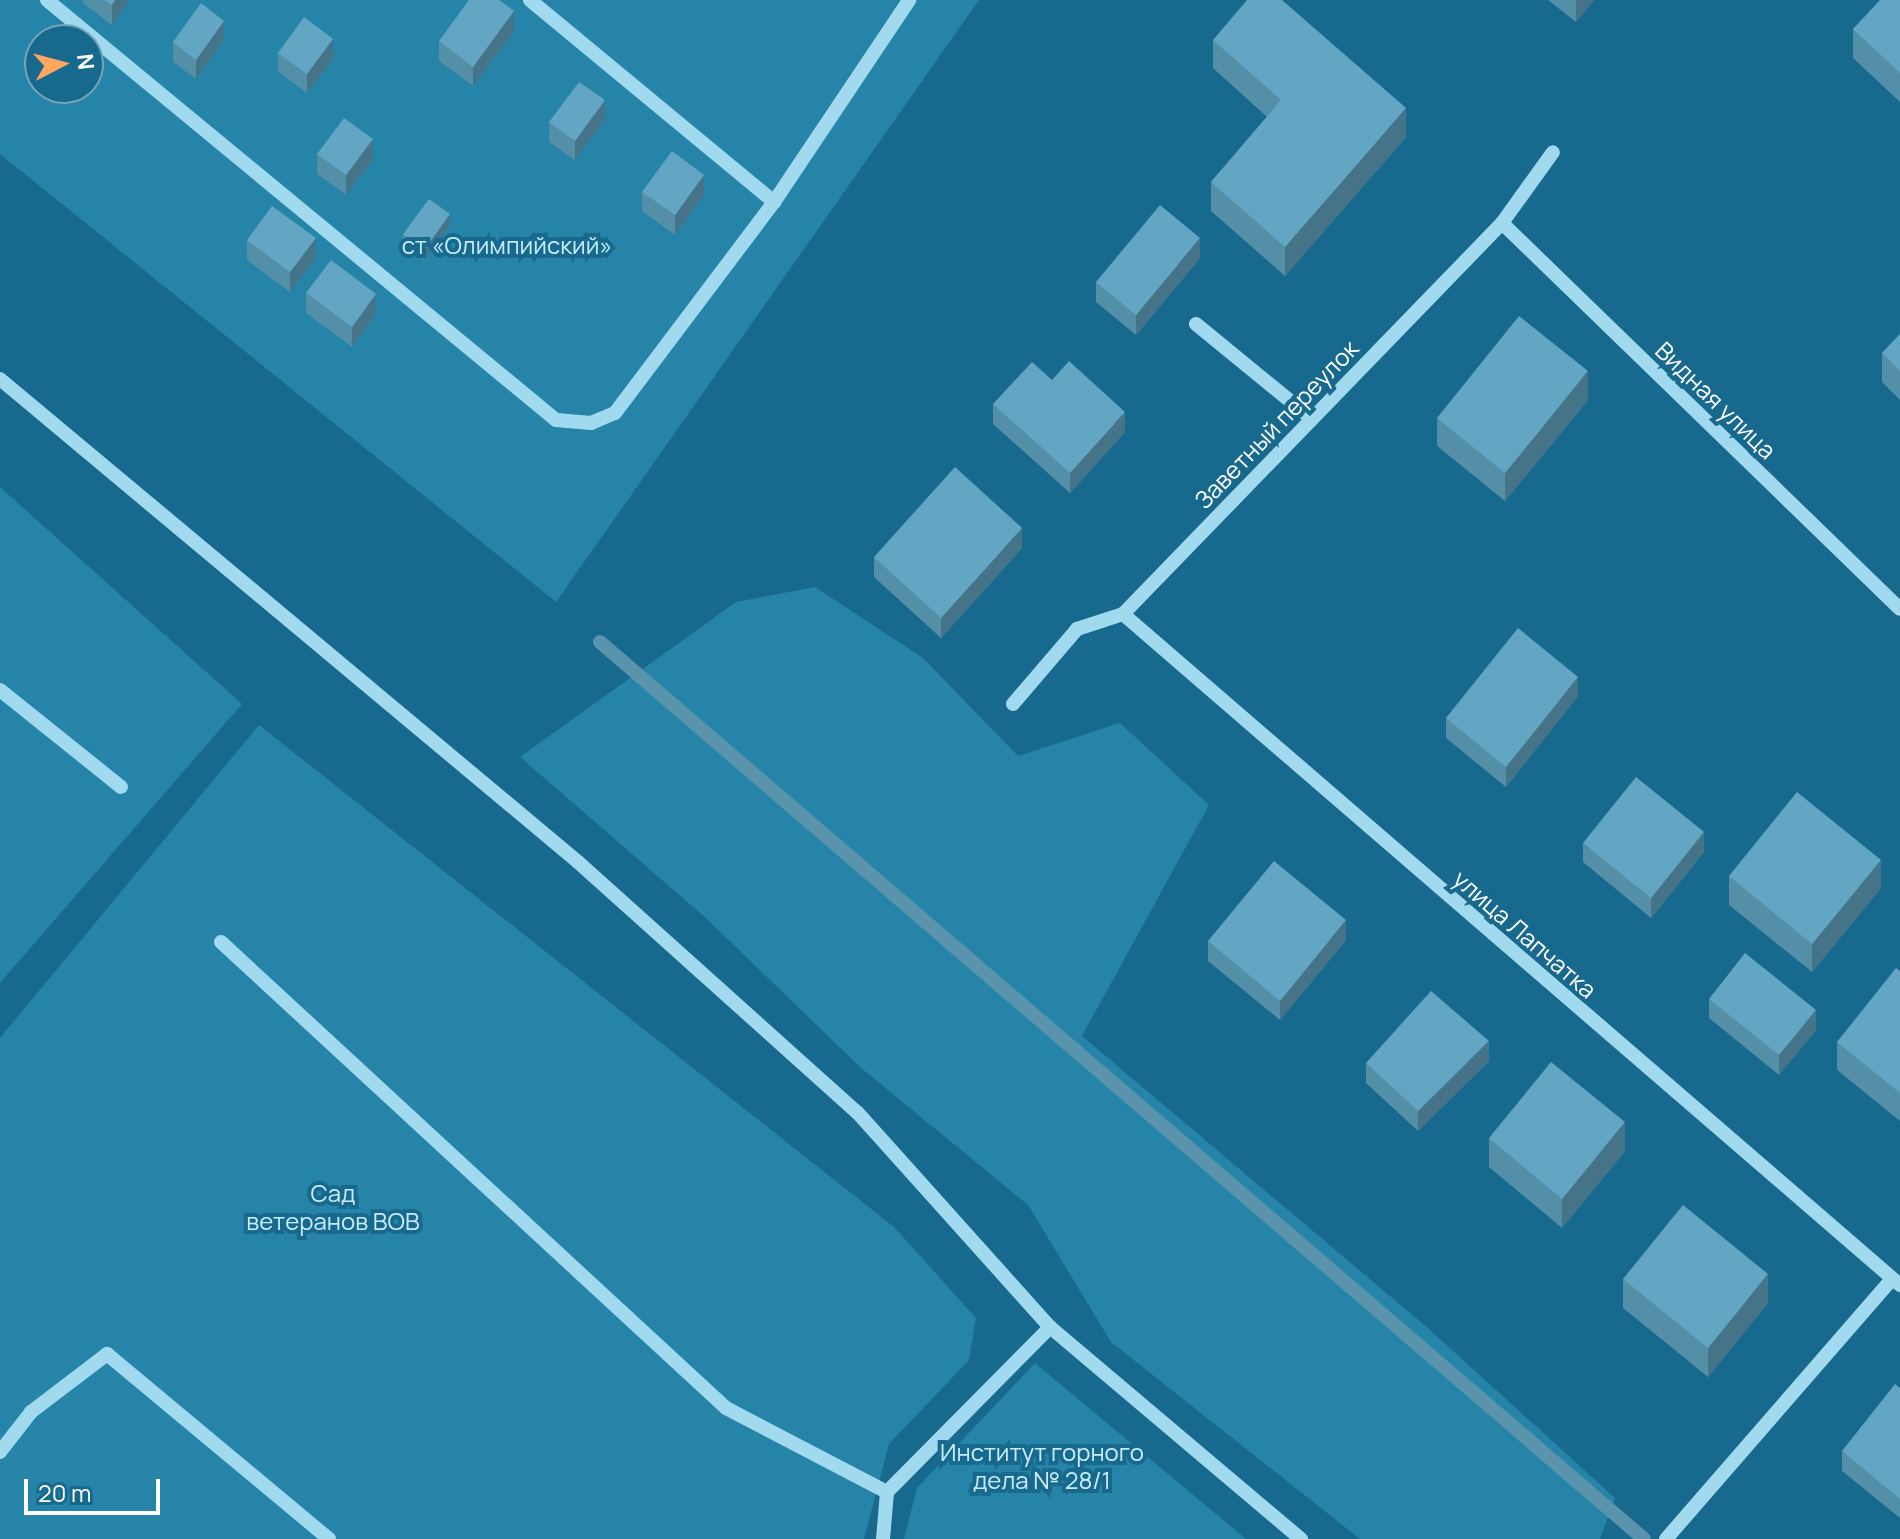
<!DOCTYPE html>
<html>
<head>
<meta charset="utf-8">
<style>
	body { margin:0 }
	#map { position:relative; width:1900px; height:1539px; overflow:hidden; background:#17698d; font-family:Manrope,sans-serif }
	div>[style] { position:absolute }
	.green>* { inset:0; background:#2684a9 }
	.stream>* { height:14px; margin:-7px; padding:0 7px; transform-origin:7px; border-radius:7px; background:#5994ac }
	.minor>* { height:14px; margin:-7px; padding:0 7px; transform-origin:7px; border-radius:7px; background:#a1d9ef }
	.wall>* { inset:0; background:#548fa8 }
	.shaded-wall>* { inset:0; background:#457488 }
	.building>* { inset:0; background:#62a6c3 }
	span { translate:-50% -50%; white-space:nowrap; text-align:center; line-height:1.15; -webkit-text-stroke:8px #17698d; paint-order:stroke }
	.park-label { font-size:24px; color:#c8ecfb }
	.street-label { font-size:24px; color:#fff }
	.north { position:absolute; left:24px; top:24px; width:80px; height:80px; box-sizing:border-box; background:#17698d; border:2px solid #74a5bb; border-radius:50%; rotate:84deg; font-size:22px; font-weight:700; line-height:32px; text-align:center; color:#fff }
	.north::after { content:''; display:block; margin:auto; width:28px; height:36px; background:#ffa75f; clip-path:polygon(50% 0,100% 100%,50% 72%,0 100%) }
	.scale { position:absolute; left:24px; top:1479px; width:136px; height:36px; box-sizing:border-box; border:4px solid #fff; border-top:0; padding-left:10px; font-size:24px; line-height:28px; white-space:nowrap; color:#fff; -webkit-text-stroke:6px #17698d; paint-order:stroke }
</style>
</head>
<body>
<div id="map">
	<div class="green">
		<div style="clip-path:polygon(evenodd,0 0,979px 0,556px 602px,0 154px,0 0,40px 40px,88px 40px,88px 88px,40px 88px,40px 40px)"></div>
		<div style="clip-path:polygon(0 487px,242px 704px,0 983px)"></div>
		<div style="clip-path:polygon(815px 587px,923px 658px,1018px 756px,1120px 723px,1209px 805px,1082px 1036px,1429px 1329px,1615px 1498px,1600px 1539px,1360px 1539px,1111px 1342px,1028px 1205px,861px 1068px,707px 919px,520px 757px,736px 602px)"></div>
		<div style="clip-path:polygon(259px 725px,894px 1227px,976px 1318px,969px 1360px,889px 1444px,864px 1539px,0 1539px,0 1038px)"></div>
		<div style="clip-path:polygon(1035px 1363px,1246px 1539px,904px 1539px,917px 1488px)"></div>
	</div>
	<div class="stream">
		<div style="left:600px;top:642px;width:1376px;rotate:40.67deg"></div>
	</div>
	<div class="minor">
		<div style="left:47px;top:0;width:660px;rotate:39.53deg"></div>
		<div style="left:556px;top:420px;width:35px;rotate:5deg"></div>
		<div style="left:591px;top:423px;width:26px;rotate:-23deg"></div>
		<div style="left:615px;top:413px;width:264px;rotate:-53deg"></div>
		<div style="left:774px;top:202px;width:243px;rotate:-56.2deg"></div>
		<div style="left:530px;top:0;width:317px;rotate:39.6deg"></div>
		<div style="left:1502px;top:223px;width:554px;rotate:44.12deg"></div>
		<div style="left:1196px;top:324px;width:150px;rotate:39.3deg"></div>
		<div style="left:0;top:379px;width:753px;rotate:39.88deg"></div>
		<div style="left:578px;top:862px;width:375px;rotate:41.9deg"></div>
		<div style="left:857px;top:1112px;width:289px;rotate:48.1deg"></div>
		<div style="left:1050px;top:1327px;width:329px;rotate:40.2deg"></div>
		<div style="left:1123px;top:614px;width:1027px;rotate:40.81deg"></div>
		<div style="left:0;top:690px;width:155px;rotate:38.7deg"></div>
		<div style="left:1013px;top:704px;width:99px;rotate:-49.5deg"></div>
		<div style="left:1077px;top:629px;width:48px;rotate:-18.1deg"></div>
		<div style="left:1123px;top:614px;width:545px;rotate:-45.89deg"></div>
		<div style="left:1502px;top:223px;width:87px;rotate:-54.3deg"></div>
		<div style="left:221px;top:942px;width:687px;rotate:42.7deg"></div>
		<div style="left:726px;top:1408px;width:182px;rotate:27.6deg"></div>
		<div style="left:0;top:1452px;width:51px;rotate:-52.2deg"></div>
		<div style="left:31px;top:1412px;width:96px;rotate:-37.3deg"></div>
		<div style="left:107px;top:1354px;width:289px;rotate:39.8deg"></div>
		<div style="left:883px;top:1539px;width:47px;rotate:-85.1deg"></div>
		<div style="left:887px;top:1492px;width:232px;rotate:-45.3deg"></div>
		<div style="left:1666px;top:1539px;width:343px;rotate:-49deg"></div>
	</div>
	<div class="wall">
		<div style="clip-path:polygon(83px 0,130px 0,112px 25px,83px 3px)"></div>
		<div style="clip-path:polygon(1548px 0,1594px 0,1576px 22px)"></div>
		<div style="clip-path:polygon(1900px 0,1900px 102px,1853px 58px,1853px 29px)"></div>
		<div style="clip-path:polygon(514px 31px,473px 86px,439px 61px,439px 41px)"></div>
		<div style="clip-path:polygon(224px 40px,196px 79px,173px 62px,173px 42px)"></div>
		<div style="clip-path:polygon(1213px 40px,1406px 137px,1285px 276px,1211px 211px,1211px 182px,1267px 117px,1213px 68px)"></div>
		<div style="clip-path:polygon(278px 53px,333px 59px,307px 93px,278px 72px)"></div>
		<div style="clip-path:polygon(605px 120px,575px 160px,549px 142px,549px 122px)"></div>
		<div style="clip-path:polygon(317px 154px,373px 159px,346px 195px,317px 174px)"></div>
		<div style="clip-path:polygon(642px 192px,704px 195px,675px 235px,642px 211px)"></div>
		<div style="clip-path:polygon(450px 225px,424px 260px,403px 244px,403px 234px)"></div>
		<div style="clip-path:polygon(247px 240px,316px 258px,290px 292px,247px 260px)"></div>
		<div style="clip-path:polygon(1200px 258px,1136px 335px,1096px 302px,1096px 282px)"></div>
		<div style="clip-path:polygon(306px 293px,376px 314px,352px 347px,306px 313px)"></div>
		<div style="clip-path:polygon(1900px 334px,1900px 400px,1882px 382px,1882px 353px)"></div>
		<div style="clip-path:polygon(1052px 380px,1125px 432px,1070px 493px,993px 424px,993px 404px)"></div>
		<div style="clip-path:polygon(1588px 400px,1505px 501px,1437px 446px,1437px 418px)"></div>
		<div style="clip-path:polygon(1022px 548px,941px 638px,874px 577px,874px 557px)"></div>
		<div style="clip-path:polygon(1578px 696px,1506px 787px,1446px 738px,1446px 718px)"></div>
		<div style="clip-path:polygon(1583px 843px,1704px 852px,1651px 918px,1583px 862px)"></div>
		<div style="clip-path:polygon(1729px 876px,1881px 888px,1812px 972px,1729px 905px)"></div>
		<div style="clip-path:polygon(1346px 940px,1280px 1020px,1208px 961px,1208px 941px)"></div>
		<div style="clip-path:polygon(1900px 971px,1900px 1121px,1837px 1070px,1837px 1042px)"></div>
		<div style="clip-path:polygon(1709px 999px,1816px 1030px,1779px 1075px,1709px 1018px)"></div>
		<div style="clip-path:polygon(1489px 1061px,1418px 1131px,1366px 1083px,1366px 1063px)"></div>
		<div style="clip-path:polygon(1489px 1138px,1625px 1151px,1562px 1228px,1489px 1167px)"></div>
		<div style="clip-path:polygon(1623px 1279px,1768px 1303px,1708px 1377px,1623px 1308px)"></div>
		<div style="clip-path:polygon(1900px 1388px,1900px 1518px,1842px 1471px,1842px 1451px)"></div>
	</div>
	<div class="shaded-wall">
		<div style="clip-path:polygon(115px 0,130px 0,112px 25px,112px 5px)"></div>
		<div style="clip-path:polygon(1576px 0,1594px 0,1576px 22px)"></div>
		<div style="clip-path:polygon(514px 11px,514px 31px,473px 86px,473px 67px)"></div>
		<div style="clip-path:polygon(224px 21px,224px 40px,196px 79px,196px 60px)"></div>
		<div style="clip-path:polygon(333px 39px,333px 59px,307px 93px,307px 74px)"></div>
		<div style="clip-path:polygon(605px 100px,605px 120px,575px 160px,575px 141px)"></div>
		<div style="clip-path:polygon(1406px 108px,1406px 137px,1285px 276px,1285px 247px)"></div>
		<div style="clip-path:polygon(373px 139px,373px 159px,346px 195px,346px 175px)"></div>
		<div style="clip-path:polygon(704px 175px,704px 195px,675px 235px,675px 215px)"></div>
		<div style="clip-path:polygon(450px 214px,450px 225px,424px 260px,424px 250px)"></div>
		<div style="clip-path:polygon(316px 238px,316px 258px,290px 292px,290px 272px)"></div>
		<div style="clip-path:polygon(1200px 238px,1200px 258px,1136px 335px,1136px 315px)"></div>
		<div style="clip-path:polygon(376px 294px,376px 314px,352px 347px,352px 327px)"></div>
		<div style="clip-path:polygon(1588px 371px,1588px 400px,1505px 501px,1505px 473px)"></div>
		<div style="clip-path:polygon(1125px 412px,1125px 432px,1070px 493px,1070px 473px)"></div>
		<div style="clip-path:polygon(1022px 528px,1022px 548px,941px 638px,941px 618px)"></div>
		<div style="clip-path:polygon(1578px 677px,1578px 696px,1506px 787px,1506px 767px)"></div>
		<div style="clip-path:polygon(1704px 832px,1704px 852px,1651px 918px,1651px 898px)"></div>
		<div style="clip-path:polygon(1881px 860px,1881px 888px,1812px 972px,1812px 944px)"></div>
		<div style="clip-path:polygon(1346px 920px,1346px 940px,1280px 1020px,1280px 1001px)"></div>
		<div style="clip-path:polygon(1816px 1010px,1816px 1030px,1779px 1075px,1779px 1055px)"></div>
		<div style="clip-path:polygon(1489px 1041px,1489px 1061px,1418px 1131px,1418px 1111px)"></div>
		<div style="clip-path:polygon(1625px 1122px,1625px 1151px,1562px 1228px,1562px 1199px)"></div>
		<div style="clip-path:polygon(1768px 1274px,1768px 1303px,1708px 1377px,1708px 1348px)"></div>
	</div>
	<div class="building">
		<div style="clip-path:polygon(104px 0,115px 0,112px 5px)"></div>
		<div style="clip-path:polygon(469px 0,499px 0,514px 11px,473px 67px,439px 41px)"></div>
		<div style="clip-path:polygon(1247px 0,1282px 0,1406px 108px,1285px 247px,1211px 182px,1281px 100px,1213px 40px)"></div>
		<div style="clip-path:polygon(1880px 0,1900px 0,1900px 73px,1853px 29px)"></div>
		<div style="clip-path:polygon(201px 3px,224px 21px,196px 60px,173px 42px)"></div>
		<div style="clip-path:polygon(304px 17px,333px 39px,307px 74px,278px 53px)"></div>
		<div style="clip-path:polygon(579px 82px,605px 100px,575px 141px,549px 122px)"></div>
		<div style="clip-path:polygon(344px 118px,373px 139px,346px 175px,317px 154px)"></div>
		<div style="clip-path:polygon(672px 151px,704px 175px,675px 215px,642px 192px)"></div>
		<div style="clip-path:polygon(429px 199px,450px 214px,424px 250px,403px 234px)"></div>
		<div style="clip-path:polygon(1160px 205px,1200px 238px,1136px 315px,1096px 282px)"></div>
		<div style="clip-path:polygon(272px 206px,316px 238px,290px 272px,247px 240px)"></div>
		<div style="clip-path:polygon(331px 260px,376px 294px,352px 327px,306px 293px)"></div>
		<div style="clip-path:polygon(1519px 316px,1588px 371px,1505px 473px,1437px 418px)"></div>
		<div style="clip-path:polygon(1900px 334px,1900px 371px,1882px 353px)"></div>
		<div style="clip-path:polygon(1069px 361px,1125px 412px,1070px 473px,993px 404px,1032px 362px,1052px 380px)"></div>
		<div style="clip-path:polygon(955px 467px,1022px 528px,941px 618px,874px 557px)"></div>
		<div style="clip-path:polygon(1518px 628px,1578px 677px,1506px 767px,1446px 718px)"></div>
		<div style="clip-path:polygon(1636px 777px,1704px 832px,1651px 898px,1583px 843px)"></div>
		<div style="clip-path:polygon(1797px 792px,1881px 860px,1812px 944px,1729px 876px)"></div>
		<div style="clip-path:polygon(1274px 861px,1346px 920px,1280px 1001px,1208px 941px)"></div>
		<div style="clip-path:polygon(1745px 953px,1816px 1010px,1779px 1055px,1709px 999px)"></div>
		<div style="clip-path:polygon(1896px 968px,1900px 971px,1900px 1093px,1837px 1042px)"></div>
		<div style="clip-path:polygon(1431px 991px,1489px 1041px,1418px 1111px,1366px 1063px)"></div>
		<div style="clip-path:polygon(1551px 1062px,1625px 1122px,1562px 1199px,1489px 1138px)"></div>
		<div style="clip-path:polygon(1683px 1205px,1768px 1274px,1708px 1348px,1623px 1279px)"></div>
		<div style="clip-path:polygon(1895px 1384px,1900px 1388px,1900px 1499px,1842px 1451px)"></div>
	</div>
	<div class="park-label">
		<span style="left:507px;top:245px">ст «Олимпийский»</span>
		<span style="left:333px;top:1207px">Сад<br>ветеранов ВОВ</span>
		<span style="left:1042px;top:1466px">Институт горного<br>дела № 28/1</span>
	</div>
	<div class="street-label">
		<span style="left:1716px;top:400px;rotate:44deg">Видная улица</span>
		<span style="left:1276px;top:424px;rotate:-46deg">Заветный переулок</span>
		<span style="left:1525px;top:934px;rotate:41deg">улица Лапчатка</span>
	</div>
	<div class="north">N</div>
	<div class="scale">20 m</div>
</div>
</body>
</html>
